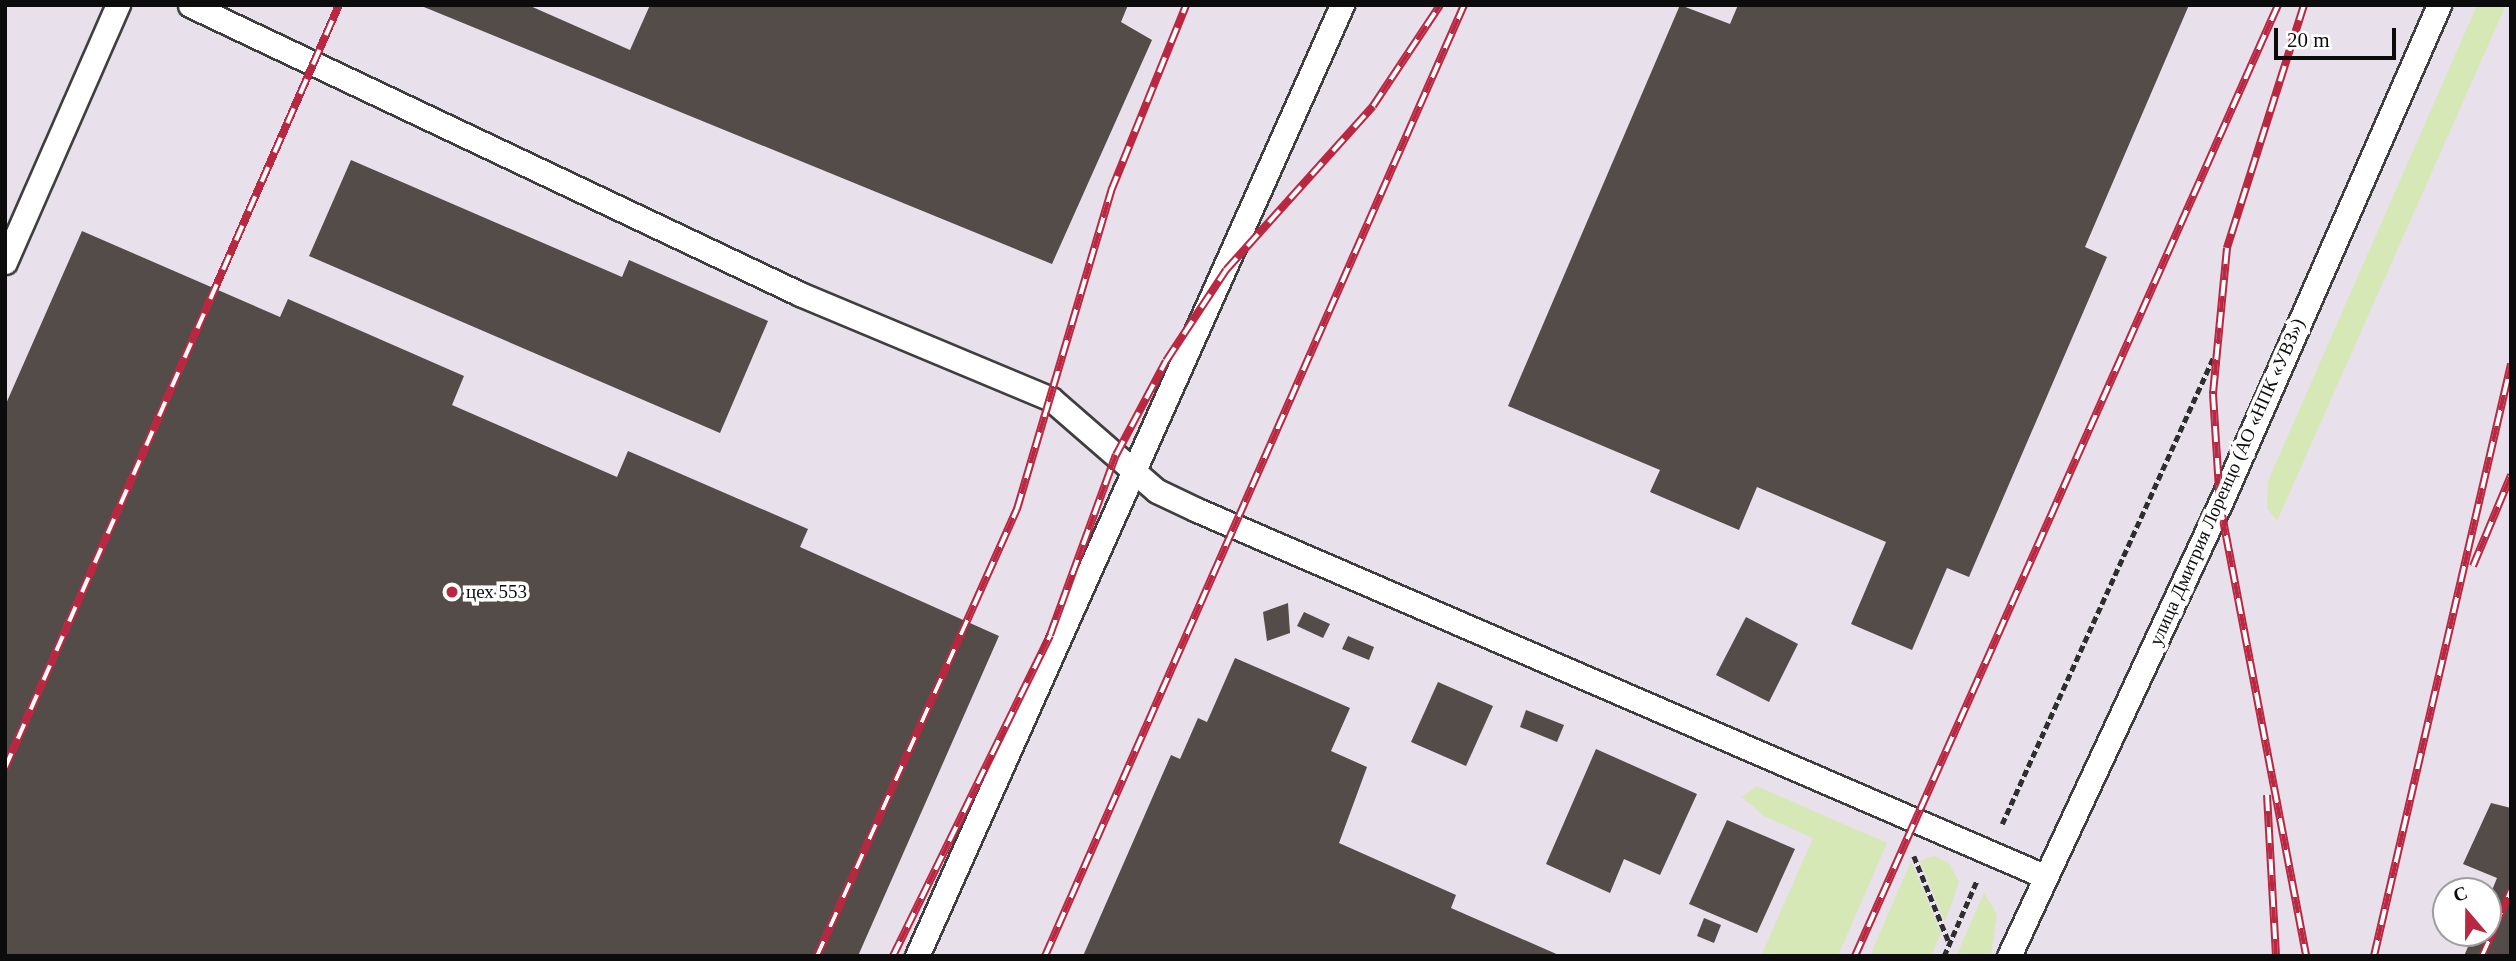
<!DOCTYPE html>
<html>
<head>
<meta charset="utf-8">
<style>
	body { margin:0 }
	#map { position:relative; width:2516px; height:961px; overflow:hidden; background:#fff9eb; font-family:Georgia,serif }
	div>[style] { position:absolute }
	.industrial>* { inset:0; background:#e8e0eb }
	.green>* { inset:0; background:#d6e8b6 }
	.building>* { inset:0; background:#544c49 }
	.path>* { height:4.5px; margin-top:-2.25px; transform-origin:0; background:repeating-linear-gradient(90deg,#2e2e2e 0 7px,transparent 0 10.5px) }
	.roads { filter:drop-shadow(2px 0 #3f3f3f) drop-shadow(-2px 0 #3f3f3f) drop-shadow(0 2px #3f3f3f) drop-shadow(0 -2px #3f3f3f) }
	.service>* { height:23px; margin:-11.5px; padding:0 11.5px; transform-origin:11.5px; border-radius:11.5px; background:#fff }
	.rail>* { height:8px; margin-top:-4px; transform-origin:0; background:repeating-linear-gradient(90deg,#fff 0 16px,#b92740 0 32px); box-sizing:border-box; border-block:2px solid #b92740 }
	.dots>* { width:19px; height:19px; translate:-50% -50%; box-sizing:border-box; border:4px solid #fff; border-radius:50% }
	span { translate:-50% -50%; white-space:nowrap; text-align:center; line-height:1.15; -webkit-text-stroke:7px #fff; paint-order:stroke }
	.street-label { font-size:19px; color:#0c0c0c }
	.poi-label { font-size:19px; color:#0c0c0c }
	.left { translate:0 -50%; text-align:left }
	.frame { position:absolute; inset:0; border:7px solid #0c0c0c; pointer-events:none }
	.north { position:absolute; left:2432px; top:877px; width:70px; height:70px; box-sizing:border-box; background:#fff; border:2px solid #9e9e9e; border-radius:50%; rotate:340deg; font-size:19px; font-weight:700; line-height:28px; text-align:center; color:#0c0c0c }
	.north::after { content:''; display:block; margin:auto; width:24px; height:32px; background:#b92740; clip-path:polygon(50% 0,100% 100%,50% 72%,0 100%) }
	.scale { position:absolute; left:2274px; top:28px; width:122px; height:32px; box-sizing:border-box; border:4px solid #0c0c0c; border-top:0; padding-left:9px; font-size:21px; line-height:24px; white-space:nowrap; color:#0c0c0c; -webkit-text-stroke:5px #fff; paint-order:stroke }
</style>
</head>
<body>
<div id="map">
	<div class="industrial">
		<div style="clip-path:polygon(evenodd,5px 5px,2511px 5px,2511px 956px,5px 956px,5px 5px,2446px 891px,2488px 891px,2488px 933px,2446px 933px,2446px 891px)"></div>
	</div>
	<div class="green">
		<div style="clip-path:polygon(2477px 5px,2506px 5px,2277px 521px,2267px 508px,2268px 481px)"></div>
		<div style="clip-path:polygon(1756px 786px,1887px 843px,1838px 956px,1761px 956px,1813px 838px,1764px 816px,1742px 797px)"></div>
		<div style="clip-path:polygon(1934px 856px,1949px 863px,1959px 882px,1945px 922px,1920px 861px)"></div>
		<div style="clip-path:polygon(1911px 861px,1941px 933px,1931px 956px,1870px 956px)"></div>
		<div style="clip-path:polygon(1984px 893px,1997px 914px,1991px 956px,1956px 956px)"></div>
	</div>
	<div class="building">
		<div style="clip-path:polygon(419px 5px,528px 5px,630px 50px,650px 5px,1128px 5px,1121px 22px,1152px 40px,1052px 264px)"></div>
		<div style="clip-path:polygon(1680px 5px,1730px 24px,1738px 5px,2189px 5px,2085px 247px,2107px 257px,1969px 577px,1947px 568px,1912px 650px,1851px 624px,1886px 542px,1757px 487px,1739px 530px,1650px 492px,1660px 470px,1508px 406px)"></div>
		<div style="clip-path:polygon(351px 160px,622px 277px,629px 260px,768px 321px,720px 433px,309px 256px)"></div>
		<div style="clip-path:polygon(82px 231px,280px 317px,288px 299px,464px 376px,452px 405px,617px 477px,628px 451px,808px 529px,800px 547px,999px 636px,858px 956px,5px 956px,5px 406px)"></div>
		<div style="clip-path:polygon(1288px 603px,1290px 633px,1267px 641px,1263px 612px)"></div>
		<div style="clip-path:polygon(1304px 612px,1330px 624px,1323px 638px,1297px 626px)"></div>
		<div style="clip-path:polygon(1746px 617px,1798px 644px,1769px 702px,1716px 675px)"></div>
		<div style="clip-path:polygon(1348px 636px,1374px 647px,1369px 660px,1342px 649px)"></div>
		<div style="clip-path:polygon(1235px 658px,1350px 708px,1331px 751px,1367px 767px,1339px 843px,1456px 895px,1451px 908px,1561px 956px,1083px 956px,1171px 755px,1180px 759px,1198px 718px,1207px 722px)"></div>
		<div style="clip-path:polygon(1438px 682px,1493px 706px,1466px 766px,1411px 742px)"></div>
		<div style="clip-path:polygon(1526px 710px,1564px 725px,1557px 742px,1520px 727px)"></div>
		<div style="clip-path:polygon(1596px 749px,1697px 794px,1660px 875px,1624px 859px,1610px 893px,1546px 864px)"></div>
		<div style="clip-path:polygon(2491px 803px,2511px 808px,2511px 956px,2464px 956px,2474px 933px,2488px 933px,2488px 900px,2497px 878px,2463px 864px)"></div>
		<div style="clip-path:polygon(1727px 820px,1795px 849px,1757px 933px,1689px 904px)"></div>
		<div style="clip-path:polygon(1704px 918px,1721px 925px,1714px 943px,1697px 936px)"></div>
	</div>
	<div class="path">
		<div style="left:2002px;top:824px;width:514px;rotate:-65.63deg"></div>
		<div style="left:1914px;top:856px;width:93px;rotate:67.9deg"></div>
		<div style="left:1944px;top:956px;width:83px;rotate:-66.5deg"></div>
	</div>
	<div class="roads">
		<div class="service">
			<div style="left:190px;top:5px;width:675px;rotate:25.35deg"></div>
			<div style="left:800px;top:294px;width:272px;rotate:22.7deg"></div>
			<div style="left:1051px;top:399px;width:140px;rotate:41deg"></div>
			<div style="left:1157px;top:491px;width:44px;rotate:25.4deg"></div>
			<div style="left:1197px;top:510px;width:923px;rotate:23.37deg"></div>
			<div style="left:5px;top:262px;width:281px;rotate:-66.3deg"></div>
			<div style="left:917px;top:956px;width:1042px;rotate:-65.92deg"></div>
			<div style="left:2009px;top:956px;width:499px;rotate:-65deg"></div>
			<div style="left:2220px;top:504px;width:545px;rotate:-66.3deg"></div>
		</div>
	</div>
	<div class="rail">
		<div style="left:2304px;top:5px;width:255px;rotate:107.6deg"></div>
		<div style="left:2227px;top:248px;width:147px;rotate:95.5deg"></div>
		<div style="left:2213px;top:394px;width:110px;rotate:86.4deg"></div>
		<div style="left:2220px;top:504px;width:460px;rotate:79.2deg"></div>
		<div style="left:2473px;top:566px;width:99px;rotate:-67.3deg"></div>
		<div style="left:5px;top:768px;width:833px;rotate:-66.36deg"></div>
		<div style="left:2267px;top:795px;width:161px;rotate:86.8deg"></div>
		<div style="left:817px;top:956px;width:490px;rotate:-65.9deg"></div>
		<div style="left:1017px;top:509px;width:332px;rotate:-73.5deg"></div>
		<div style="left:1111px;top:191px;width:201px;rotate:-68deg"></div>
		<div style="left:893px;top:956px;width:357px;rotate:-63.9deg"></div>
		<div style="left:1050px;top:635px;width:192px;rotate:-69.9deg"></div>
		<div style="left:1116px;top:455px;width:106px;rotate:-62deg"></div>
		<div style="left:1166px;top:361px;width:109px;rotate:-56.6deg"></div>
		<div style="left:1226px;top:270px;width:220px;rotate:-48.1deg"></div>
		<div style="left:1373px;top:106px;width:121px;rotate:-56.4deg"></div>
		<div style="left:1045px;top:956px;width:1039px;rotate:-66.22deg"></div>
		<div style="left:1855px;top:956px;width:1041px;rotate:-66.02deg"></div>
		<div style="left:2374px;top:956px;width:608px;rotate:-76.97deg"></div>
		<div style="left:2482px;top:956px;width:72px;rotate:-66.3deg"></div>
	</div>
	<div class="dots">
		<div style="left:452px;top:592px;background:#b92740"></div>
	</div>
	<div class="street-label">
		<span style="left:2227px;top:482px;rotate:-66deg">улица Дмитрия Лоренцо (АО «НПК «УВЗ»)</span>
	</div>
	<div class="poi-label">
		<span class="left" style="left:466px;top:592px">цех 553</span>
	</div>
	<div class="frame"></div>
	<div class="north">С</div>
	<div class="scale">20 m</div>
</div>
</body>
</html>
